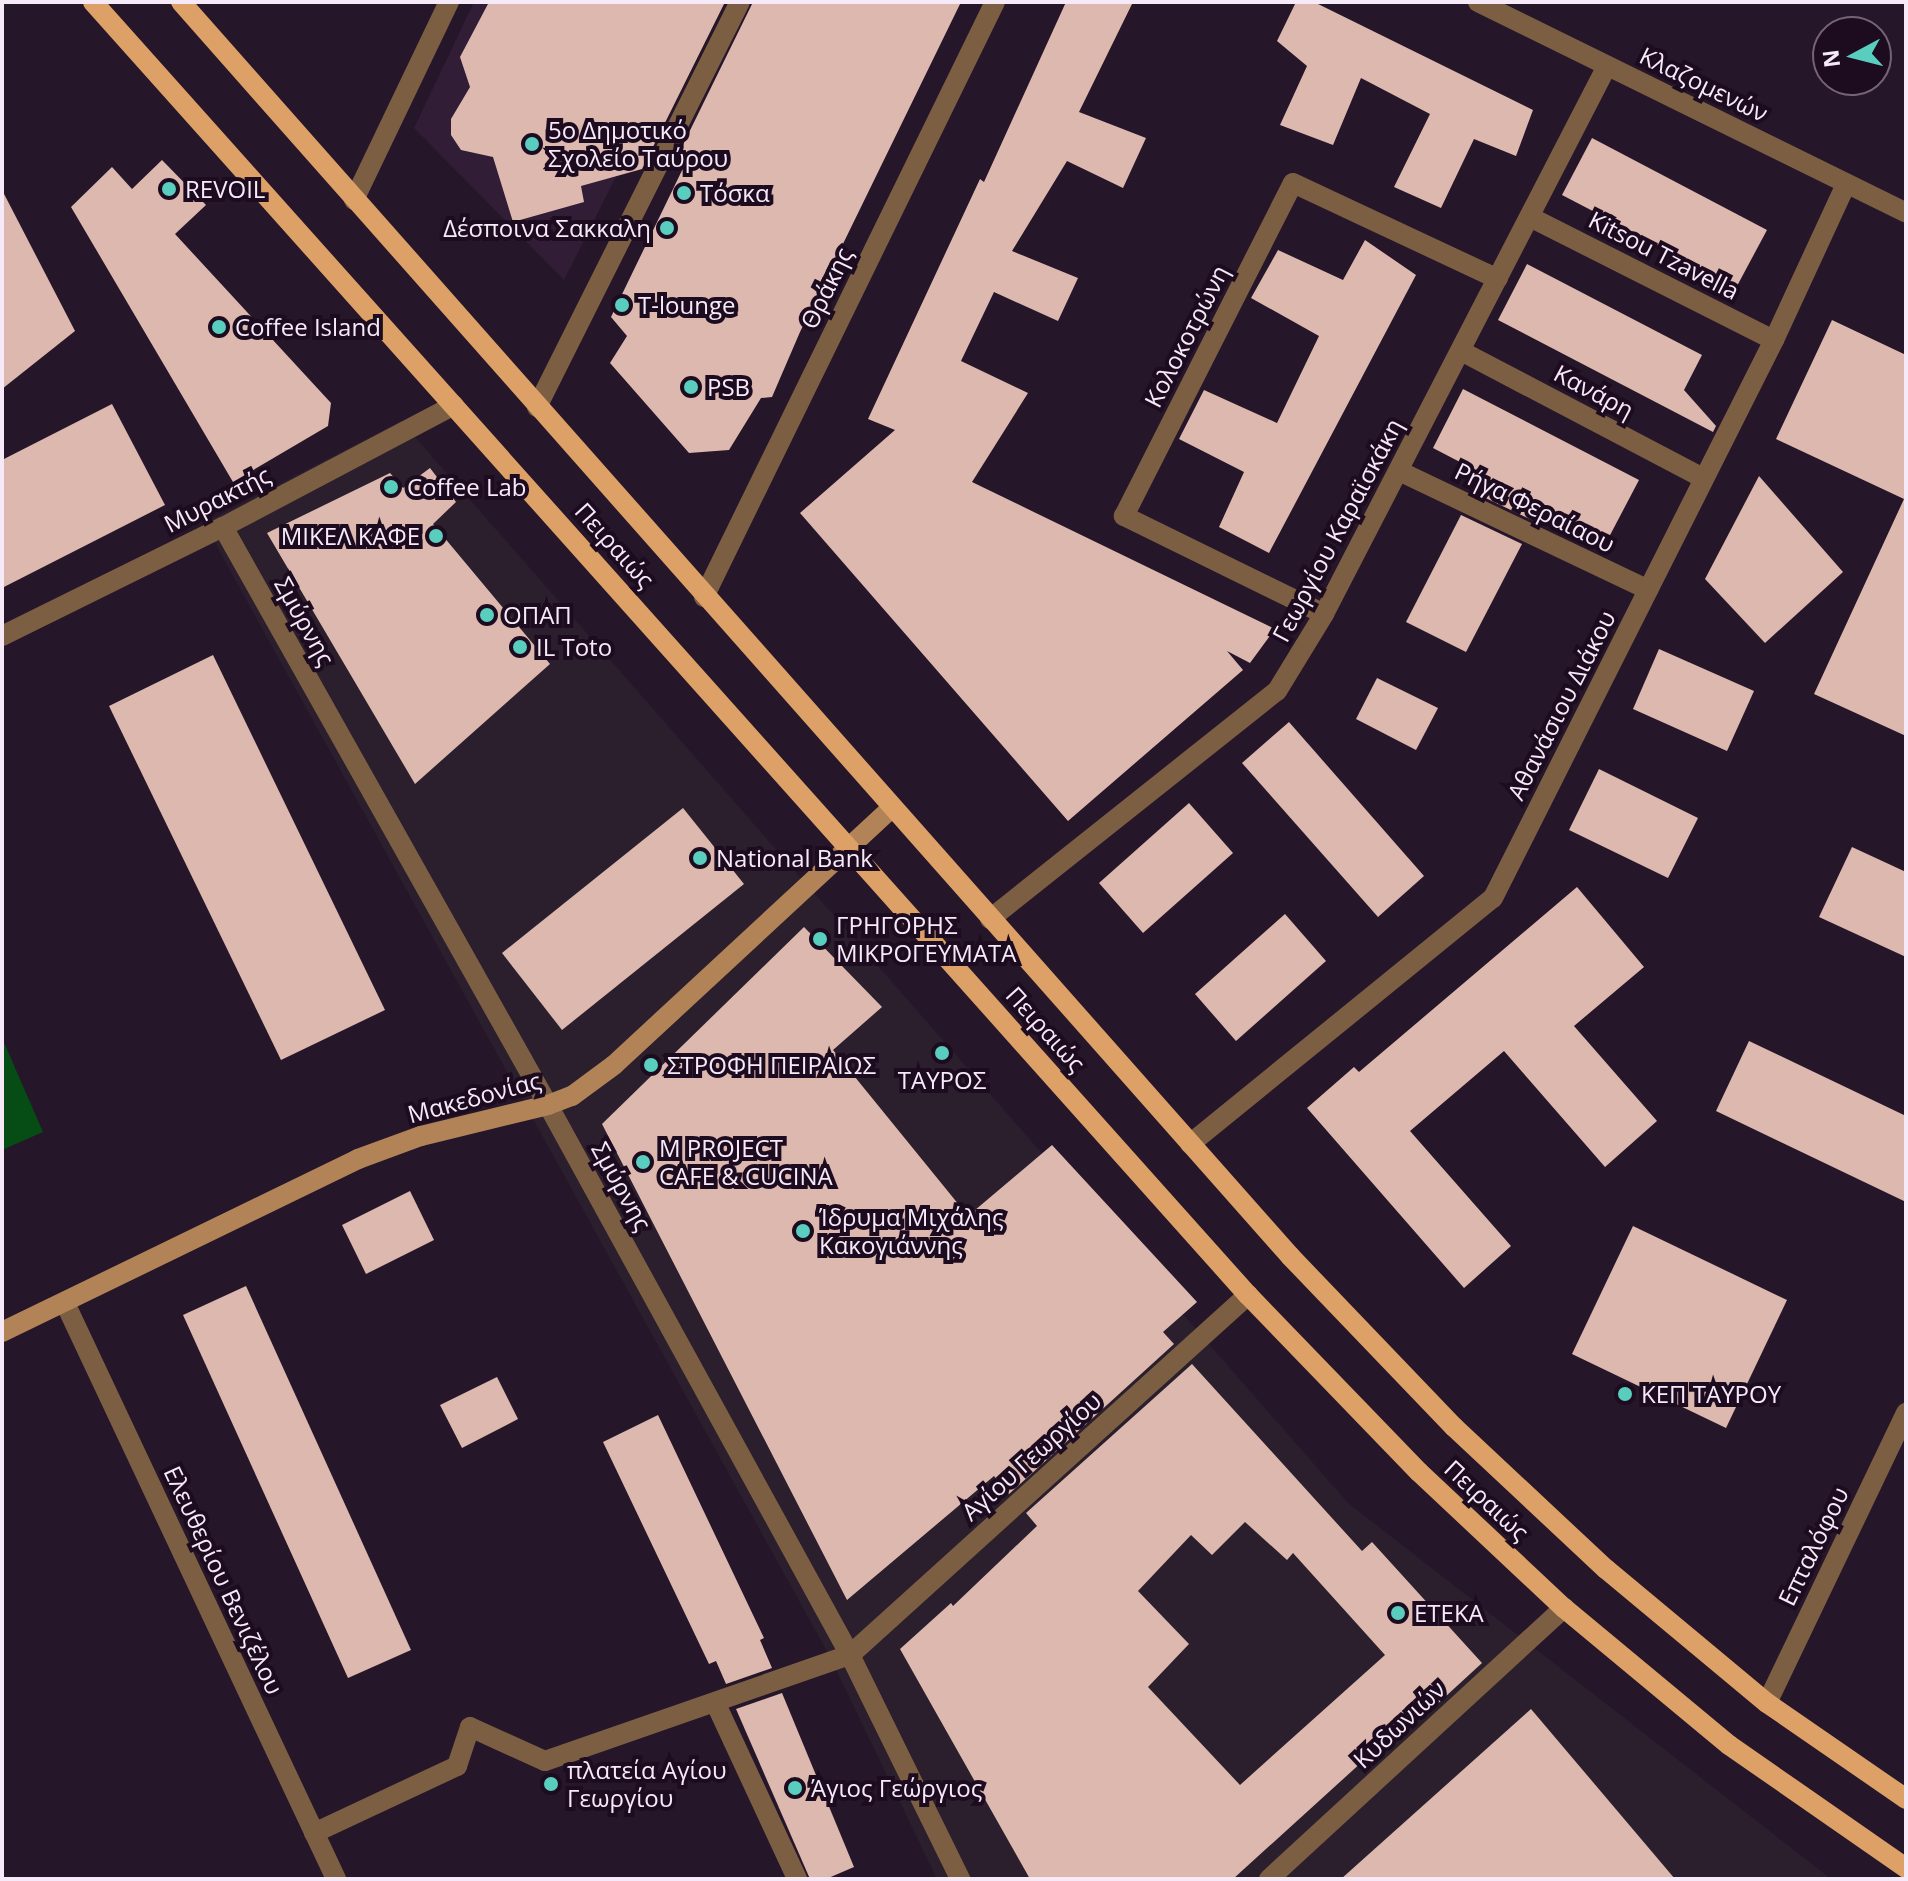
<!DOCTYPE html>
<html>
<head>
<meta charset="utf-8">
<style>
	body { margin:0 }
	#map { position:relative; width:1908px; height:1881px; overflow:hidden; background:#26162a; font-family:"Open Sans",sans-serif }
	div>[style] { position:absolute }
	.built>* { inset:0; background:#321d37 }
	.industrial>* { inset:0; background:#2b1f2d }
	.green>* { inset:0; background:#054d15 }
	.building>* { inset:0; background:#ddb8ae }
	.street>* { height:20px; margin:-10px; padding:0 10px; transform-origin:10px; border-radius:10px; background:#7c5e43 }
	.secondary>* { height:20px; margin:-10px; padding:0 10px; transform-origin:10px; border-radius:10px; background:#b28357 }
	.primary>* { height:20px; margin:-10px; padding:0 10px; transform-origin:10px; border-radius:10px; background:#dda066 }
	.dots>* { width:22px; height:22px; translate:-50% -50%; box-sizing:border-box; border:4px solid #1d0c20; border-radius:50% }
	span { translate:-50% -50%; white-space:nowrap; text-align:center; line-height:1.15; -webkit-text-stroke:8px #1d0c20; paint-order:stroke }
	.street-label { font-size:24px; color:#f6eaf8 }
	.poi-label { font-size:24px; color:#f6eaf8 }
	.left { translate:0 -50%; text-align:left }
	.right { translate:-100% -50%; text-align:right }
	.frame { position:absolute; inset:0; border:4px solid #f6eaf8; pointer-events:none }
	.north { position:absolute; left:1812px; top:16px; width:80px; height:80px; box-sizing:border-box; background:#1d0c20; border:2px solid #746576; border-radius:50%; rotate:263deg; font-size:22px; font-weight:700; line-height:32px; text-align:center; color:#f6eaf8 }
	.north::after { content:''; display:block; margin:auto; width:28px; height:36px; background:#59cebe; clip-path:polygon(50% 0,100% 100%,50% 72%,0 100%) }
</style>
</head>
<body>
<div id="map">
	<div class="built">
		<div style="clip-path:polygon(474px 2px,704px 2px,564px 280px,414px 128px)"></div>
	</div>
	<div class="industrial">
		<div style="clip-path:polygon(401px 421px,1348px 1503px,1831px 1879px,937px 1879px,829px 1655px,204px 523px)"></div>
	</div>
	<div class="green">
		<div style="clip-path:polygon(2px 1038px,43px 1132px,2px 1150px)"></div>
	</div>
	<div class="building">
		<div style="clip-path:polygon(489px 2px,725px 2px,642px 169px,581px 186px,584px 202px,513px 222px,493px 157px,461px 150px,451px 135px,451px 119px,470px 87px,460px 57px)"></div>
		<div style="clip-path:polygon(753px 2px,961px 2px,800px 332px,772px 397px,761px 398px,729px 450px,689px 453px,610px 363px,627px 336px,611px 317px,689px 156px,676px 159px)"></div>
		<div style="clip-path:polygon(1066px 2px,1133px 2px,1079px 112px,1146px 138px,1123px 188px,1067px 161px,1012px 251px,1078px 278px,1058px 321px,994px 292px,961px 361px,1028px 393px,972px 482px,1275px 629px,1250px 663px,1227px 651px,1243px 670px,1068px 821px,800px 513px,895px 430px,868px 419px,980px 179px,984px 182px)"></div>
		<div style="clip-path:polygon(1296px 2px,1314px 2px,1533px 110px,1516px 156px,1474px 139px,1441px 208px,1394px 187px,1430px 114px,1361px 78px,1333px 145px,1280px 125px,1307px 66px,1277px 41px)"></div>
		<div style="clip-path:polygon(1592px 138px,1767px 230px,1737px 286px,1562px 195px)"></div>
		<div style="clip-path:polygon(162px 160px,206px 205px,175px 234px,331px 403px,328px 426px,233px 482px,71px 207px,112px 167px,132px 189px)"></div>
		<div style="clip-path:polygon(2px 190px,75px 331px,2px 389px)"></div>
		<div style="clip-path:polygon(1365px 240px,1416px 275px,1269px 553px,1219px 527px,1244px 472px,1179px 439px,1204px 390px,1277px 423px,1319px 336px,1251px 298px,1278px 250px,1343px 280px)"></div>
		<div style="clip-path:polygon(1527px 264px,1702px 355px,1684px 390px,1716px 426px,1713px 432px,1498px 320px)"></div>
		<div style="clip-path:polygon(1832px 320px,1906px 355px,1906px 736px,1814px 694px,1904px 499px,1776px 439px)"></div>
		<div style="clip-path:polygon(1463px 389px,1639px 480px,1608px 539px,1542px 505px,1534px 521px,1473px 492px,1483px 474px,1433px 448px)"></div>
		<div style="clip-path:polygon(112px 404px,165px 505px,2px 588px,2px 460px)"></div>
		<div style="clip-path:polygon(430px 468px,456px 502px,433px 524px,550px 664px,415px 784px,267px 533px,390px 473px,403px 488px)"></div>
		<div style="clip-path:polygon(1759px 476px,1843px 572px,1765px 643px,1705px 579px)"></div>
		<div style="clip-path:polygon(1461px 515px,1522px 544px,1466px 652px,1406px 622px)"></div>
		<div style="clip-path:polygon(1659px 649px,1754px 691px,1727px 751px,1633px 709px)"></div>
		<div style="clip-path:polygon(213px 655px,385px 1010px,281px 1060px,109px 706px)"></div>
		<div style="clip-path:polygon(1377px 678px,1438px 708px,1416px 750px,1356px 719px)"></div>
		<div style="clip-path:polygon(1289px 722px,1424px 876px,1378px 917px,1242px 763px)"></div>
		<div style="clip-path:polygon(1599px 769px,1698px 818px,1668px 878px,1569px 830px)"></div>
		<div style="clip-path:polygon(1189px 803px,1233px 853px,1143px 933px,1099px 883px)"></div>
		<div style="clip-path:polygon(683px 808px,744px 884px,562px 1030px,502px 953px)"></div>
		<div style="clip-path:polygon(1852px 847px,1906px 872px,1906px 957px,1819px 917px)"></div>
		<div style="clip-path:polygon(1577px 887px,1644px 967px,1574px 1026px,1657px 1121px,1605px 1167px,1504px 1051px,1410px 1131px,1511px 1246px,1464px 1288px,1307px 1108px,1354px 1067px,1359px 1072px)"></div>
		<div style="clip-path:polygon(1285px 914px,1326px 961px,1236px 1041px,1195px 994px)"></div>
		<div style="clip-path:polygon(804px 927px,882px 1007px,833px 1050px,968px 1216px,1052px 1145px,1197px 1302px,1163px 1332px,1174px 1344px,1009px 1494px,994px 1476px,847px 1600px,602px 1124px)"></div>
		<div style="clip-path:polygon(1749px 1041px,1906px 1116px,1906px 1202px,1716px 1111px)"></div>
		<div style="clip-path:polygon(410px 1191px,434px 1240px,366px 1274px,342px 1225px)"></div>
		<div style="clip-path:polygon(1633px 1226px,1787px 1300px,1726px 1428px,1572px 1354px)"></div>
		<div style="clip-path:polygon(246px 1286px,411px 1650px,348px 1678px,183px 1315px)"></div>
		<div style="clip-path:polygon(evenodd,1192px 1364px,1362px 1551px,1372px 1542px,1482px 1663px,1433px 1708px,1428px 1702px,1233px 1879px,1030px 1879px,900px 1649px,951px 1603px,953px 1606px,1037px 1526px,1026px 1513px,1192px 1364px,1245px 1522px,1287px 1560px,1293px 1553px,1385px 1655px,1240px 1785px,1148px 1687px,1189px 1644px,1138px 1591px,1191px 1535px,1212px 1555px,1245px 1522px)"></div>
		<div style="clip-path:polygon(497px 1377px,518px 1419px,462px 1448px,440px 1405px)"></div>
		<div style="clip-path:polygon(658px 1415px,764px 1638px,760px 1640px,772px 1668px,726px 1684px,716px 1661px,709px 1664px,603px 1442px)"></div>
		<div style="clip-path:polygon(782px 1693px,854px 1867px,826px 1879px,810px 1879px,736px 1709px)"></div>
		<div style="clip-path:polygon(1531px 1709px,1675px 1879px,1341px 1879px)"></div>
	</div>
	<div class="street">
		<div style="left:1478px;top:2px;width:477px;rotate:26.2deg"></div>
		<div style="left:354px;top:200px;width:220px;rotate:-64.4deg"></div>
		<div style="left:1530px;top:217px;width:273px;rotate:26.8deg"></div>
		<div style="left:1461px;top:351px;width:273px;rotate:27.7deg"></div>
		<div style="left:537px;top:407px;width:453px;rotate:-63.4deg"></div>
		<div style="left:1399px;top:471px;width:276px;rotate:25.5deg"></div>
		<div style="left:223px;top:527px;width:663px;rotate:60.65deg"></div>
		<div style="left:548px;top:1105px;width:627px;rotate:61.23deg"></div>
		<div style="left:850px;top:1655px;width:250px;rotate:63.8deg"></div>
		<div style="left:704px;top:597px;width:662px;rotate:-63.94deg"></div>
		<div style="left:1324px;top:614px;width:223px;rotate:-153.9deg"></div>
		<div style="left:1124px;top:516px;width:373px;rotate:-63.1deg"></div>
		<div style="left:1293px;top:183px;width:226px;rotate:25.1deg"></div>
		<div style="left:2px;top:636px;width:246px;rotate:-26.3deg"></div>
		<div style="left:223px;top:527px;width:261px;rotate:-27.8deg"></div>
		<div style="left:990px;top:919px;width:367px;rotate:-38.5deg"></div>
		<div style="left:1277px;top:691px;width:90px;rotate:-58.6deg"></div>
		<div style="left:1324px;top:614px;width:617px;rotate:-62.69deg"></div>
		<div style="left:1190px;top:1144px;width:390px;rotate:-39.1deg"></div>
		<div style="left:1493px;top:898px;width:625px;rotate:-63.27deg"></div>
		<div style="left:1774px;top:340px;width:172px;rotate:-65.2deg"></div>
		<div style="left:65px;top:1303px;width:637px;rotate:64.8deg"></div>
		<div style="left:715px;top:1702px;width:195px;rotate:65.1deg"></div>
		<div style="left:1767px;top:1703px;width:322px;rotate:-64.4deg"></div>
		<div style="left:314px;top:1833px;width:158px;rotate:-25.1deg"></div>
		<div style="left:457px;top:1766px;width:41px;rotate:-71.6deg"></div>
		<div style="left:470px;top:1727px;width:82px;rotate:24.4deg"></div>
		<div style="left:545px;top:1761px;width:323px;rotate:-19.2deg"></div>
		<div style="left:850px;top:1655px;width:537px;rotate:-42.13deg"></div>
		<div style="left:1269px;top:1879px;width:401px;rotate:-42.6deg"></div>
	</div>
	<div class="secondary">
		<div style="left:2px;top:1332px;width:396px;rotate:-25.9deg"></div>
		<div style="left:358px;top:1159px;width:67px;rotate:-20.1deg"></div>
		<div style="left:421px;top:1136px;width:131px;rotate:-13.7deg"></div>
		<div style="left:548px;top:1105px;width:26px;rotate:-21deg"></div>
		<div style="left:572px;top:1096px;width:52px;rotate:-36.4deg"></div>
		<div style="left:614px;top:1065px;width:379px;rotate:-42.8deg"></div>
	</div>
	<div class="primary">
		<div style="left:93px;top:2px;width:1734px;rotate:48.23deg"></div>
		<div style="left:1248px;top:1295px;width:246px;rotate:46deg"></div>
		<div style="left:1419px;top:1472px;width:199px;rotate:43.2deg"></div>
		<div style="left:1564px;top:1608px;width:214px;rotate:39.7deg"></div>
		<div style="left:1729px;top:1745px;width:216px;rotate:34.8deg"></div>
		<div style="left:181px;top:2px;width:1674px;rotate:48.51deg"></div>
		<div style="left:1290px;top:1256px;width:237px;rotate:46.2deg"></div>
		<div style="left:1454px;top:1427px;width:208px;rotate:43.1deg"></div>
		<div style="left:1606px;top:1569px;width:209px;rotate:39.8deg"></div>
		<div style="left:1767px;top:1703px;width:169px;rotate:34.6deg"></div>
	</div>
	<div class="dots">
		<div style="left:532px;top:144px;background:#59cebe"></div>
		<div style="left:169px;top:189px;background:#59cebe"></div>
		<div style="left:684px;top:193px;background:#59cebe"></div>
		<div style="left:667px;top:228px;background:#59cebe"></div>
		<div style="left:622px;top:305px;background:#59cebe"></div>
		<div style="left:219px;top:327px;background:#59cebe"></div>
		<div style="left:691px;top:387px;background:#59cebe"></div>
		<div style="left:391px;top:487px;background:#59cebe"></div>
		<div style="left:436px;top:536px;background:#59cebe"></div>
		<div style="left:487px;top:615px;background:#59cebe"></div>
		<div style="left:520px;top:647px;background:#59cebe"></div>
		<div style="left:700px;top:858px;background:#59cebe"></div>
		<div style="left:820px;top:939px;background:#59cebe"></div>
		<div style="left:942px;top:1053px;background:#59cebe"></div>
		<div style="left:651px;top:1065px;background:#59cebe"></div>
		<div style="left:643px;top:1162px;background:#59cebe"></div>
		<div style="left:803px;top:1231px;background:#59cebe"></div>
		<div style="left:1625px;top:1394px;background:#59cebe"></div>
		<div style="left:1398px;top:1613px;background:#59cebe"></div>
		<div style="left:551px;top:1784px;background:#59cebe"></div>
		<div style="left:795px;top:1788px;background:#59cebe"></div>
	</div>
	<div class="street-label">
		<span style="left:1704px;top:84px;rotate:26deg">Κλαζομενών</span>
		<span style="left:1664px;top:255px;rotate:27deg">Kitsou Tzavella</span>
		<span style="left:826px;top:288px;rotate:-64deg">Θράκης</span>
		<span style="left:1186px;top:336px;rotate:-63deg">Κολοκοτρώνη</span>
		<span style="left:1594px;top:391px;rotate:28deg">Κανάρη</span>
		<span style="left:217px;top:499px;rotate:-27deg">Μυρακτής</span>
		<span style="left:1535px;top:507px;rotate:26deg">Ρήγα Φεραίαου</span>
		<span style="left:1337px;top:530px;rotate:-62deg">Γεωργίου Καραϊσκάκη</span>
		<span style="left:615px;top:545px;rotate:48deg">Πειραιώς</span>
		<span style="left:305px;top:621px;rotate:61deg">Σμύρνης</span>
		<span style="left:1561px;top:705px;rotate:-63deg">Αθανάσιου Διάκου</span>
		<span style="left:1046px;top:1029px;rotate:48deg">Πειραιώς</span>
		<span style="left:474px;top:1097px;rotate:-15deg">Μακεδονίας</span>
		<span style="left:622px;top:1186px;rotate:61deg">Σμύρνης</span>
		<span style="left:1031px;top:1456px;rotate:-42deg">Αγίου Γεωργίου</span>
		<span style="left:1487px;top:1500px;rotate:43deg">Πειραιώς</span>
		<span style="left:1813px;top:1546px;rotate:-64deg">Επταλόφου</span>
		<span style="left:224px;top:1580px;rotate:65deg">Ελευθερίου Βενιζέλου</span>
		<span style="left:1399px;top:1724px;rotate:-43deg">Κυδωνιών</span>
	</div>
	<div class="poi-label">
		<span class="left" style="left:548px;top:144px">5ο Δημοτικό<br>Σχολείο Ταύρου</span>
		<span class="left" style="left:185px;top:189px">REVOIL</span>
		<span class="left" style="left:700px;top:193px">Τόσκα</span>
		<span class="right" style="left:651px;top:228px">Δέσποινα Σακκαλη</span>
		<span class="left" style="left:638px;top:305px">T-lounge</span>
		<span class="left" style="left:235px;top:327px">Coffee Island</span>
		<span class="left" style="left:707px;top:387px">PSB</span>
		<span class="left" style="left:407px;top:487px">Coffee Lab</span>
		<span class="right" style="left:420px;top:536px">ΜΙΚΕΛ ΚΑΦΕ</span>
		<span class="left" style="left:503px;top:615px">ΟΠΑΠ</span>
		<span class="left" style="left:536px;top:647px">IL Toto</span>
		<span class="left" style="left:716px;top:858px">National Bank</span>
		<span class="left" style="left:836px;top:939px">ΓΡΗΓΟΡΗΣ<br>ΜΙΚΡΟΓΕΥΜΑΤΑ</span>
		<span class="left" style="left:667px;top:1065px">ΣΤΡΟΦΗ ΠΕΙΡΑΙΩΣ</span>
		<span style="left:942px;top:1080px">ΤΑΥΡΟΣ</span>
		<span class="left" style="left:659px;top:1162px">M PROJECT<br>CAFE &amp; CUCINA</span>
		<span class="left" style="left:819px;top:1231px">Ίδρυμα Μιχάλης<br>Κακογιάννης</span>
		<span class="left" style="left:1641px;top:1394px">ΚΕΠ ΤΑΥΡΟΥ</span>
		<span class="left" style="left:1414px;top:1613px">ΕΤΕΚΑ</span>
		<span class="left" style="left:567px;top:1784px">πλατεία Αγίου<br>Γεωργίου</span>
		<span class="left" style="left:811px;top:1788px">Άγιος Γεώργιος</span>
	</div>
	<div class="frame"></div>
	<div class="north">N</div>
</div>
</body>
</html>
